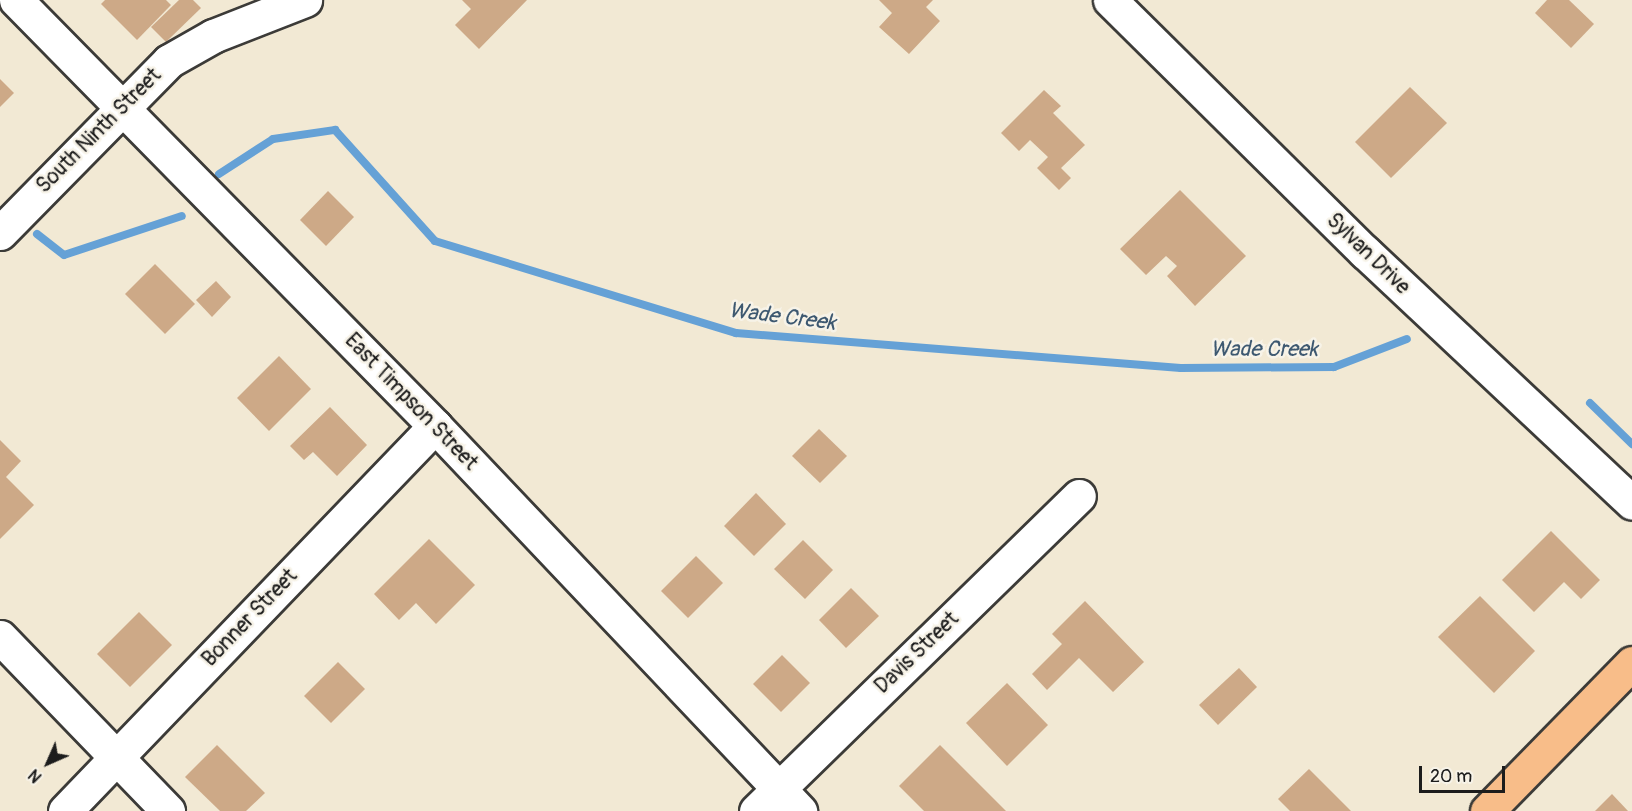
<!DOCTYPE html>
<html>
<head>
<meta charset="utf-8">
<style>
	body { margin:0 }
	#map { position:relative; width:1632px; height:811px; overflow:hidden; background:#f2e9d4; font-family:Pangolin,sans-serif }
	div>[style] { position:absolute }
	.stream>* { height:8px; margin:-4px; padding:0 4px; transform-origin:4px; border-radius:4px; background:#65a1d6 }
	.building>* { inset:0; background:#cda987 }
	.roads { filter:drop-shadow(2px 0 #3c3b38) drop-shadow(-2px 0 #3c3b38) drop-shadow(0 2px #3c3b38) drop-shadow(0 -2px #3c3b38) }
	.minor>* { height:33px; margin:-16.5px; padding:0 16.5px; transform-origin:16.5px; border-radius:16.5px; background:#fff }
	.major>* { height:33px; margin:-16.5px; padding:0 16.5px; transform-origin:16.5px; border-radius:16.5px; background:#f8bd89 }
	span { translate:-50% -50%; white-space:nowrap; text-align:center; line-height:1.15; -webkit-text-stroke:5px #f7f3e8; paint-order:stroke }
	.street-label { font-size:21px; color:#1c1c1c }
	.water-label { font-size:22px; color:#3d5870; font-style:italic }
	.north { position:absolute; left:18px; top:733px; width:60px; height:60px; -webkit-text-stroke:4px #f7f3e8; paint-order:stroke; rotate:225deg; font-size:16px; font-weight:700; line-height:24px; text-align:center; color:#1c1c1c }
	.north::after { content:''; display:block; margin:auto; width:21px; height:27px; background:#1c1c1c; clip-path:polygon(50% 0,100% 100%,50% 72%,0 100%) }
	.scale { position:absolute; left:1419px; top:766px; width:86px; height:27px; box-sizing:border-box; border:3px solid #1c1c1c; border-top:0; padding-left:8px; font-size:18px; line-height:21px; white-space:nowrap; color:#1c1c1c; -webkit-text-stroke:4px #f7f3e8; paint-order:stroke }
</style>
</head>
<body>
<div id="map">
	<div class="stream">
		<div style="left:219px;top:174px;width:64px;rotate:-32.9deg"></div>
		<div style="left:273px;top:139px;width:63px;rotate:-8.3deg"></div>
		<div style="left:335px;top:130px;width:149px;rotate:48deg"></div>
		<div style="left:435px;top:241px;width:315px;rotate:17deg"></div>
		<div style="left:736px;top:333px;width:446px;rotate:4.5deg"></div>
		<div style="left:1181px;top:368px;width:153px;rotate:-0.4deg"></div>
		<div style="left:1334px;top:367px;width:78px;rotate:-21deg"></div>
		<div style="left:37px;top:234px;width:34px;rotate:38deg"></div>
		<div style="left:64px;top:255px;width:124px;rotate:-18.3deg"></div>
		<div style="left:1590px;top:403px;width:59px;rotate:44.3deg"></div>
	</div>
	<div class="building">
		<div style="clip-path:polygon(105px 0,166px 0,171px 5px,137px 40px,101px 4px)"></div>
		<div style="clip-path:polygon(179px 0,193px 0,201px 8px,166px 42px,151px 27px)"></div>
		<div style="clip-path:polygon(462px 0,527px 0,479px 49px,455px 25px,471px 9px)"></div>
		<div style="clip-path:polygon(879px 0,933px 0,926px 7px,940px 21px,909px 54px,879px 27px,892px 13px)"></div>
		<div style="clip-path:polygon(1547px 0,1569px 0,1594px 24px,1571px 48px,1535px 13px)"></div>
		<div style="clip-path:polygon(0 79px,14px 93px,0 107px)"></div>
		<div style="clip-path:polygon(1410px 87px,1447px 123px,1391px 178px,1355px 142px)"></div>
		<div style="clip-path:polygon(1044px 90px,1061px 106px,1053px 113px,1085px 145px,1061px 168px,1071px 178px,1059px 190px,1037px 168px,1048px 157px,1030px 140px,1019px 151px,1001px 133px)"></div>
		<div style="clip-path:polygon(1180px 190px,1246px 256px,1195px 306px,1167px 276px,1177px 266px,1166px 256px,1146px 275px,1120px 249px)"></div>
		<div style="clip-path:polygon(328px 191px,354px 217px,326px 246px,300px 220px)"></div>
		<div style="clip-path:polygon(155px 264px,195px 304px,165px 334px,125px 294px)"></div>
		<div style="clip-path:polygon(216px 281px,231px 297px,212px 317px,196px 300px)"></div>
		<div style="clip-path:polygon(279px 356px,311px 389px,269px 431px,237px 398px)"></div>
		<div style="clip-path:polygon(330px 407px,367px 445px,337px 476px,313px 452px,304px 460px,290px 446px)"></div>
		<div style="clip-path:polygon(819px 429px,847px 456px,820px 483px,792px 456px)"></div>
		<div style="clip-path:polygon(0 440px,21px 461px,6px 477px,34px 505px,0 539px)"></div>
		<div style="clip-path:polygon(756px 493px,786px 524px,754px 556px,724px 526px)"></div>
		<div style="clip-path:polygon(1551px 531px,1600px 580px,1581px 599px,1564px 582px,1534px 612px,1502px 580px)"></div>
		<div style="clip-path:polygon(429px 539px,475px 585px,436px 624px,416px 603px,399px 620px,374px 594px)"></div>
		<div style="clip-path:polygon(803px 540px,833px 570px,805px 599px,774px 569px)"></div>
		<div style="clip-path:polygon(696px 556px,723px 583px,688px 618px,661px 591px)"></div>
		<div style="clip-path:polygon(851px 588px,879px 616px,846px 648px,819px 620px)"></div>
		<div style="clip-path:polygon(1480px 596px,1535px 651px,1494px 693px,1438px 637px)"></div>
		<div style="clip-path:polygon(1085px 601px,1144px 662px,1113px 692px,1079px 658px,1047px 690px,1032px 674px,1062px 644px,1052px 634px)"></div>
		<div style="clip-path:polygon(139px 612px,172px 645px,130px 687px,97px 654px)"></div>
		<div style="clip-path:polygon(782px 655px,810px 683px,781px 712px,753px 684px)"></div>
		<div style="clip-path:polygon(338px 662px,365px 689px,331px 723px,304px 696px)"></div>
		<div style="clip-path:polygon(1239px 668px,1257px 687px,1218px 725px,1199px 705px)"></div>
		<div style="clip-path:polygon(1007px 683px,1048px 725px,1007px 766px,966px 723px)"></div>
		<div style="clip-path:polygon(217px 745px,265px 793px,246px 811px,220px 811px,185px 777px)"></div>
		<div style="clip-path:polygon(940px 745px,1006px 811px,924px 811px,899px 786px)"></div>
		<div style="clip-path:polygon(1309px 769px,1351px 811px,1290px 811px,1278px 799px)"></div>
		<div style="clip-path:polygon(1612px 794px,1628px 811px,1595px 811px)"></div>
	</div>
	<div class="roads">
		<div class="minor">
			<div style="left:16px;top:0;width:598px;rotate:45.47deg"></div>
			<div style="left:435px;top:426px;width:531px;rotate:46.53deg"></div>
			<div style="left:1110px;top:0;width:359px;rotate:44.7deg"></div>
			<div style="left:1365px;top:252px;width:366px;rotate:43.2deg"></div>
			<div style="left:0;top:233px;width:241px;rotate:-45.5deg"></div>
			<div style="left:169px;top:61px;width:51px;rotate:-29.6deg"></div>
			<div style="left:213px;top:36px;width:99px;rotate:-21.4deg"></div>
			<div style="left:0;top:637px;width:242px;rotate:46deg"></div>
			<div style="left:65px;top:811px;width:534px;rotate:-46.14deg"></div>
			<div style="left:756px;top:811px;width:451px;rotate:-44.3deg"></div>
		</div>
		<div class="major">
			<div style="left:1487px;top:811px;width:207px;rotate:-45.6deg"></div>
		</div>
	</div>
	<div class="street-label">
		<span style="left:99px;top:131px;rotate:-45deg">South Ninth Street</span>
		<span style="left:1368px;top:254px;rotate:44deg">Sylvan Drive</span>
		<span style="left:411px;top:402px;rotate:46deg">East Timpson Street</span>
		<span style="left:250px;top:618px;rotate:-46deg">Bonner Street</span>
		<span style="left:917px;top:653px;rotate:-44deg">Davis Street</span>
	</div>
	<div class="water-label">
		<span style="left:782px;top:317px;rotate:7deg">Wade Creek</span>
		<span style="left:1264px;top:350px">Wade Creek</span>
	</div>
	<div class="north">N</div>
	<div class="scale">20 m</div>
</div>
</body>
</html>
